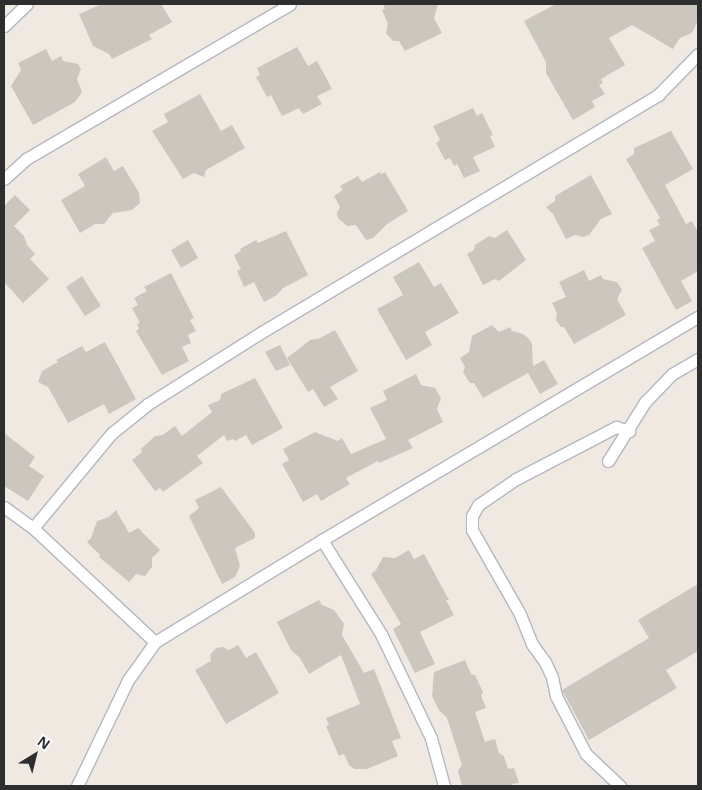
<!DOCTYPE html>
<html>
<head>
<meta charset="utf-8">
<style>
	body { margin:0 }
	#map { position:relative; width:702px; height:790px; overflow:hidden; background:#efe9e1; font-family:"Noto Sans",sans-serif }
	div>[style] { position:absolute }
	.building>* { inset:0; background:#cbc7bf }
	.roads { filter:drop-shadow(1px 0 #b4b7c1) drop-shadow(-1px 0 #b4b7c1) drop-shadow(0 1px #b4b7c1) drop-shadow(0 -1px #b4b7c1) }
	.lane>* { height:11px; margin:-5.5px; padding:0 5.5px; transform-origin:5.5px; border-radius:5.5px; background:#fff }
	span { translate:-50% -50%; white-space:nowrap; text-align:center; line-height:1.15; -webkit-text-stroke:4px #fff; paint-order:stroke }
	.frame { position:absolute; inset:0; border:5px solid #2e2e2e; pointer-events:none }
	.north { position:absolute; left:10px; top:730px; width:50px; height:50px; -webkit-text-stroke:4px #fff; paint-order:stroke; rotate:36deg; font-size:14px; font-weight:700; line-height:20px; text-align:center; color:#2e2e2e }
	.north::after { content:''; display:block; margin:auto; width:18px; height:22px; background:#2e2e2e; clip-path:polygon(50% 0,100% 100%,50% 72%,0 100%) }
</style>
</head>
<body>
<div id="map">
	<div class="building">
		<div style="clip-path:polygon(102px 4px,161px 4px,172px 22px,149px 35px,152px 39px,112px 59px,109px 54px,93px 46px,79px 14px)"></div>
		<div style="clip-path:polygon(383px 4px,438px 4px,434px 18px,442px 33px,405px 51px,399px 41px,393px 41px,386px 33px,388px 24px,382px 10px,385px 9px)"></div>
		<div style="clip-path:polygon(556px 4px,698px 4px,698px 20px,692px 33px,680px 38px,673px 49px,632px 25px,609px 38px,625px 65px,601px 79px,603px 83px,599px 85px,605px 94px,592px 101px,595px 107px,573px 120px,546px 73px,546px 62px,524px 21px)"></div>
		<div style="clip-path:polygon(297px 47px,308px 66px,317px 61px,332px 89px,317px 96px,322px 104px,303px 114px,299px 108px,282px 116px,271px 95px,267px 97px,256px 77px,260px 75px,257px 68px)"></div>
		<div style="clip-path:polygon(46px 49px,52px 61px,61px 56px,63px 61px,78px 64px,81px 69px,77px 79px,82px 92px,75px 102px,33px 125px,11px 86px,21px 70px,18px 63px)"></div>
		<div style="clip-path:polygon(200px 94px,221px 131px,232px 125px,245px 148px,206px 170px,204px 177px,194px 173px,183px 179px,152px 131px,168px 122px,164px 114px)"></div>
		<div style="clip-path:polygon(473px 108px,477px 116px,482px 113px,493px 135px,490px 136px,495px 147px,473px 157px,480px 171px,464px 178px,457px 164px,454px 166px,450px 158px,445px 160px,436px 143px,440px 140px,433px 126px)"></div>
		<div style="clip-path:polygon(671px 131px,693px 169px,665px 185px,686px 224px,692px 221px,698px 232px,698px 271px,681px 281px,692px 301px,676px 310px,642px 248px,655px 241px,649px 230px,660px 225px,657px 220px,660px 218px,626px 159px,634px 154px,634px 148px)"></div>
		<div style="clip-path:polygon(106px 157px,114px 171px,123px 166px,139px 193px,140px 203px,132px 210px,113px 213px,104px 224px,95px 224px,80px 233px,61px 200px,85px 186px,78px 174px)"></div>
		<div style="clip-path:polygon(380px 172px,381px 174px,385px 172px,408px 211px,387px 224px,373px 238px,366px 240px,356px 225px,347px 226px,338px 218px,337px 213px,340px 207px,334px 196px,343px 190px,340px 186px,358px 176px,362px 182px)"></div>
		<div style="clip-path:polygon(591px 175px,612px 214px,601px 219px,589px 235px,583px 237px,575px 235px,566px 239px,553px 214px,546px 207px,555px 201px,555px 196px)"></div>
		<div style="clip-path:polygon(15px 195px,30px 210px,14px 226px,24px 236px,27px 245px,35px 254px,30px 259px,49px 279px,23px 303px,4px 282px,4px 206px)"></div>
		<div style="clip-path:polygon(507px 230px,526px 260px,499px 281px,495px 279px,483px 285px,467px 254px,474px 250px,475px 245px,489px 236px,495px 238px)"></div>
		<div style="clip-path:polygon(286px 231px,308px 275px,283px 288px,277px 295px,264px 302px,254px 282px,244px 287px,237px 271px,241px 269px,234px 255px,241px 251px,240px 249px,256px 240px,258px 243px)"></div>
		<div style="clip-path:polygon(188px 240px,198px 258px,181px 268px,171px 250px)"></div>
		<div style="clip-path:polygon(419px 262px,434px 287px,441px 283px,459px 313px,425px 332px,432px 345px,406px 360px,377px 309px,403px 295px,393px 277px)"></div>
		<div style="clip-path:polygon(584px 270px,589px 281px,601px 275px,603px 279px,617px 282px,622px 290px,617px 299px,626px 315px,574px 344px,564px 327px,561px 327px,556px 320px,557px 313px,552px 303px,566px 297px,559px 282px)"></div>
		<div style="clip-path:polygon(171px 273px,194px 318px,190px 320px,196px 331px,188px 335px,191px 343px,182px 347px,189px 361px,162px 375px,136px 331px,139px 329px,137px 324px,140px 323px,132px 308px,138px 305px,134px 298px,147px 291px,144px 287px)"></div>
		<div style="clip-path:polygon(82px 276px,101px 306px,85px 316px,66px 287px)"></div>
		<div style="clip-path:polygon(492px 325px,499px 332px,510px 327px,512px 331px,523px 334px,529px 339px,532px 344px,533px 366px,544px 360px,558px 384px,540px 394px,528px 373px,483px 398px,474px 383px,470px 383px,463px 372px,465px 367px,460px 358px,469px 352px,472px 336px)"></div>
		<div style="clip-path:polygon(335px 330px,358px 371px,330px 387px,338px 399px,324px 407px,313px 389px,308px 392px,287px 358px,310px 340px,318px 339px)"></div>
		<div style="clip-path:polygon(105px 342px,136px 399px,109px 414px,104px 404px,68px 423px,48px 387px,38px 382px,42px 371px,58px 362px,56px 360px,82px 346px,86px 352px)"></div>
		<div style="clip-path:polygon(280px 345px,290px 365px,276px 371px,265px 352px)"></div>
		<div style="clip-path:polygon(416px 374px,421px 385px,435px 388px,441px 398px,437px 409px,443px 422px,408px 440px,413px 448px,379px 463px,378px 461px,346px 478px,350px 484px,321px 501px,317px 494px,303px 502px,282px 464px,289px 460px,283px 449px,315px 432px,338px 441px,342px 438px,351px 454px,386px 439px,370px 408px,387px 400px,383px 391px)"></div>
		<div style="clip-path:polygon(255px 378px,283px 428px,252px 445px,246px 435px,235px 441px,233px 439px,227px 441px,224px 435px,197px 456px,203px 463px,163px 492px,160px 488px,155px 491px,132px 460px,142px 452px,141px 449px,155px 436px,163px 435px,175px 426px,182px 436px,212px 412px,208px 405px,220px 400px,221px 394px)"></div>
		<div style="clip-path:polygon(4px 433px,35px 457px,29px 466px,44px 476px,28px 501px,4px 486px)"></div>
		<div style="clip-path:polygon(221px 487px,255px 533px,255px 538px,235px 548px,240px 566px,235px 577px,222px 584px,189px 516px,199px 508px,195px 500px)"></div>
		<div style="clip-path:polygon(116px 510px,129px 533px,138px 528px,160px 550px,152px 558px,152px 567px,145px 576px,136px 574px,129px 582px,99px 557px,100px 555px,87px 542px,91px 538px,97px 521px,109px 517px)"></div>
		<div style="clip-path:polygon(409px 550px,414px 559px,424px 554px,449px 600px,446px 600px,454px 615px,420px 632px,435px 664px,415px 673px,393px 629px,401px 624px,371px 574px,376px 570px,383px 557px,395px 558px)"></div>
		<div style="clip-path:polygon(698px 584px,698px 651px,666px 670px,677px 688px,589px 740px,562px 690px,649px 638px,638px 620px)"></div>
		<div style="clip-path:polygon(319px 600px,322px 605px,334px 610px,344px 624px,342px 635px,364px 673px,374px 669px,401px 738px,392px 741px,398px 756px,367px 769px,354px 769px,349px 765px,344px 754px,339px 756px,326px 726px,329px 725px,326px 718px,360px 704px,341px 655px,309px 674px,300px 658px,291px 650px,277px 622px)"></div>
		<div style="clip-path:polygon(238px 645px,246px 658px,256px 652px,279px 693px,226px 724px,195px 670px,211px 661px,210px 655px,216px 648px,223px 647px,229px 650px)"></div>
		<div style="clip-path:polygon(465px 660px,471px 674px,475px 675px,483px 692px,481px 695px,486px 708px,475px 712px,485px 742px,495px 739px,499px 753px,504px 756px,508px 769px,514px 768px,519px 783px,512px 784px,513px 786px,462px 786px,458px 771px,462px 765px,447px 718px,439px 710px,432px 696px,434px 672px)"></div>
	</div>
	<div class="roads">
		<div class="lane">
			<div style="left:4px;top:26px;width:32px;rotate:-44deg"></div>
			<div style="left:4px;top:179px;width:30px;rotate:-42deg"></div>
			<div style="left:26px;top:159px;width:306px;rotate:-30.4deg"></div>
			<div style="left:608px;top:461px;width:70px;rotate:-57.9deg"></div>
			<div style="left:645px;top:402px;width:39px;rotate:-46deg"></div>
			<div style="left:672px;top:374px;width:30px;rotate:-30deg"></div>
			<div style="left:4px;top:507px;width:36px;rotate:36deg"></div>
			<div style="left:33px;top:528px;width:167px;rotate:43.1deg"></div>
			<div style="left:33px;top:528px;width:124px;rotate:-50.3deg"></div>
			<div style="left:112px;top:433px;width:46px;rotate:-38.9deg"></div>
			<div style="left:148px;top:404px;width:135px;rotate:-32.3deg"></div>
			<div style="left:262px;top:332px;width:462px;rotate:-30.9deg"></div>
			<div style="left:658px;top:95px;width:57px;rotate:-45.7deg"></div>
			<div style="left:322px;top:540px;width:111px;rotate:57.9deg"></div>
			<div style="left:381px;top:634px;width:115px;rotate:64.3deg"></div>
			<div style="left:431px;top:738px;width:50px;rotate:74.8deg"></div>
			<div style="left:77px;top:786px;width:118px;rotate:-64.3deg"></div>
			<div style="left:128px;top:680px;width:47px;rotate:-54.6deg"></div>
			<div style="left:155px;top:642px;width:196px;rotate:-31.4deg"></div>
			<div style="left:322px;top:540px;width:437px;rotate:-30.7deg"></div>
			<div style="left:620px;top:786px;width:47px;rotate:-136.7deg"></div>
			<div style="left:586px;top:754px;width:65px;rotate:-117.3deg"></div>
			<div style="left:556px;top:696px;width:19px;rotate:-102deg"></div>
			<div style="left:552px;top:677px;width:17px;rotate:-115deg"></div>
			<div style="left:545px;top:662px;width:22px;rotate:-126deg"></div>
			<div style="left:532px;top:644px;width:32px;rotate:-112deg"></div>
			<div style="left:520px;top:614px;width:97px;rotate:-119.7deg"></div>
			<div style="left:472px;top:530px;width:14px;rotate:-90deg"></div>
			<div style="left:472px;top:516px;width:13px;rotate:-61deg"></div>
			<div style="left:478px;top:505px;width:46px;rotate:-34.4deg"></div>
			<div style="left:516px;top:479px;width:113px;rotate:-27.5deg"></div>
			<div style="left:616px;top:427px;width:14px;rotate:17deg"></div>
		</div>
	</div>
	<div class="frame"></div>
	<div class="north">N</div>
</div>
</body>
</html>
